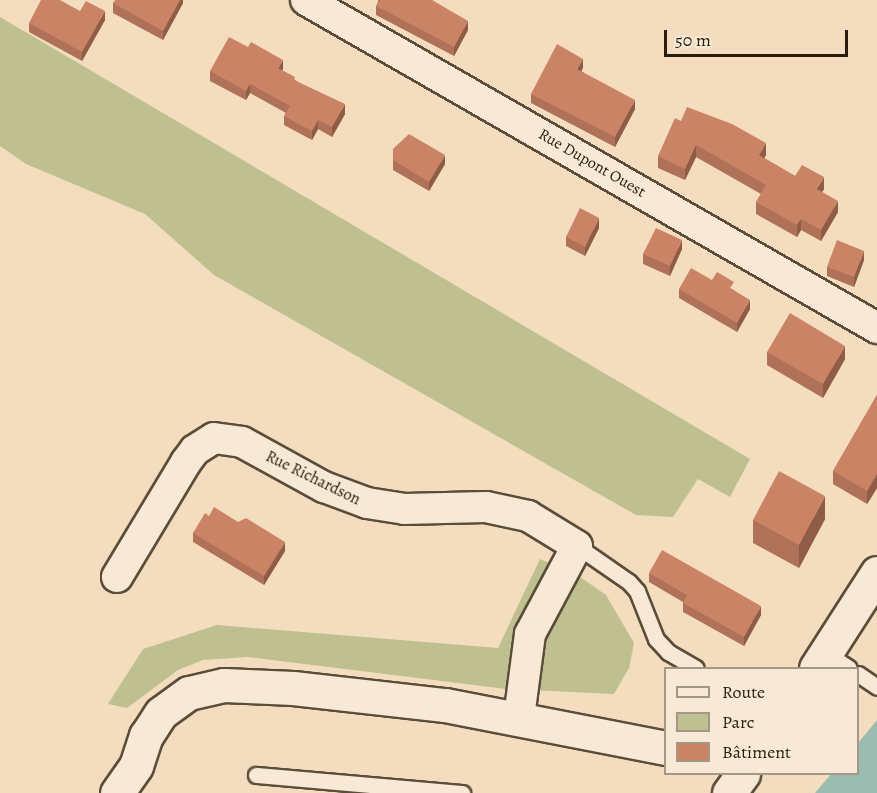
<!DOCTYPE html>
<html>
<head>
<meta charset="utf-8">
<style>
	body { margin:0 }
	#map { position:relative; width:877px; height:793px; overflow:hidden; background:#f3ddbe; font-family:Alegreya,serif }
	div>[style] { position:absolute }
	.green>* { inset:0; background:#bec08f }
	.water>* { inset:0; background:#9bbcb1 }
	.roads { filter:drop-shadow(2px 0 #5b4d39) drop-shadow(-2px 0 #5b4d39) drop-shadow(0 2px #5b4d39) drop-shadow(0 -2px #5b4d39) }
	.service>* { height:15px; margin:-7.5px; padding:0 7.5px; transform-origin:7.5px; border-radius:7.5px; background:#f7e9d5 }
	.minor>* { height:30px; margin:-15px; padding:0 15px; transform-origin:15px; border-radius:15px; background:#f7e9d5 }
	.tertiary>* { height:33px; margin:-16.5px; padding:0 16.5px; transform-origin:16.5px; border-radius:16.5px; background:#f7e9d5 }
	.wall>* { inset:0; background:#af7157 }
	.shaded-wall>* { inset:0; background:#8e5c47 }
	.building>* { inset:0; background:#cb8365 }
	span { translate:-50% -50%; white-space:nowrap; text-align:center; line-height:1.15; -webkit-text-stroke:5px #f7e9d5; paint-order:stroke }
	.street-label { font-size:16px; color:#281d0d }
	.legend { position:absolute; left:664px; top:667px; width:195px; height:108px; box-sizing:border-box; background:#f7e9d5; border:2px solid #a49785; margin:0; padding:8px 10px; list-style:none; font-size:18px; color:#281d0d }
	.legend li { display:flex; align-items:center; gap:12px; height:30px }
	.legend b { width:30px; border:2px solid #a49785 }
	.scale { position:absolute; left:664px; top:30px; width:184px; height:27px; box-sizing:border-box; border:3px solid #281d0d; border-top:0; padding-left:8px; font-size:18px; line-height:21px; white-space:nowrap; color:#281d0d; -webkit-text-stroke:4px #f7e9d5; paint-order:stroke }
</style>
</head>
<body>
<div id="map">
	<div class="green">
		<div style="clip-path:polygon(0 17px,750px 459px,730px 497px,698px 479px,673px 517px,636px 515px,214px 275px,145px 214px,26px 164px,0 146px)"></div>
		<div style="clip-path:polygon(540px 559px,576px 574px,606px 595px,634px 643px,629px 668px,614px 694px,506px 689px,248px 657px,203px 660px,178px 670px,127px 708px,108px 704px,143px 649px,217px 625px,498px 648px)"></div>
	</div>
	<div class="water">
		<div style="clip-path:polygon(877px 720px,877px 793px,815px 793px,831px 774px,858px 774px,858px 743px)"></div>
	</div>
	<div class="roads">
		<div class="service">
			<div style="left:577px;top:546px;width:63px;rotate:34.7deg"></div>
			<div style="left:629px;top:582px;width:12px;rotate:48deg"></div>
			<div style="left:637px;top:591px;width:52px;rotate:68.4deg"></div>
			<div style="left:656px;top:639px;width:18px;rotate:47deg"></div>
			<div style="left:668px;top:652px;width:32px;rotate:30deg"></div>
			<div style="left:826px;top:653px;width:27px;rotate:33deg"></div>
			<div style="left:858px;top:674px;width:23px;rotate:34deg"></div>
			<div style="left:256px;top:775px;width:207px;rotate:5deg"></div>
		</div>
		<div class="minor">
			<div style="left:306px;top:0;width:659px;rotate:29.87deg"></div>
			<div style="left:117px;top:577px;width:134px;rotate:-59deg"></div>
			<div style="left:186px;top:462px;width:15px;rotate:-53deg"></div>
			<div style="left:195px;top:450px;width:22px;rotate:-32deg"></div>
			<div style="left:214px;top:438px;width:28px;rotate:8deg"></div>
			<div style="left:242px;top:442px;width:94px;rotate:28.8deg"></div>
			<div style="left:324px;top:487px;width:46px;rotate:20.4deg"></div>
			<div style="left:367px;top:503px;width:37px;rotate:9deg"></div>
			<div style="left:404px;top:509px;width:82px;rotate:-1.4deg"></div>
			<div style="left:486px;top:507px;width:43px;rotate:12.1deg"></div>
			<div style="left:528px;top:516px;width:57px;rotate:31.5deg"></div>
			<div style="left:577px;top:546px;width:100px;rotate:118.1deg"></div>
			<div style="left:530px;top:634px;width:84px;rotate:97.5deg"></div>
		</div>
		<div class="tertiary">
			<div style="left:816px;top:668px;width:113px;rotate:-57.3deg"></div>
			<div style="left:117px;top:793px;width:33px;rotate:-55deg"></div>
			<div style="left:136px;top:766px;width:32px;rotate:-72deg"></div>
			<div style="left:146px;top:736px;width:27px;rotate:-57deg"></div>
			<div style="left:161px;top:713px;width:34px;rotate:-36deg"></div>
			<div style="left:189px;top:693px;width:36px;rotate:-13deg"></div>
			<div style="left:224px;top:685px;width:69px;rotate:2.5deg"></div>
			<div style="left:293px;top:688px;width:153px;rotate:6.4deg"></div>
			<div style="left:445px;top:705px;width:225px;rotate:11deg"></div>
			<div style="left:729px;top:793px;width:24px;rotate:-54deg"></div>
		</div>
	</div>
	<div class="wall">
		<div style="clip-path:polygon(183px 0,183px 3px,163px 40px,113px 13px,113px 3px)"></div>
		<div style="clip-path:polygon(378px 0,432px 0,468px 30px,454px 56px,376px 15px,376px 6px,378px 2px)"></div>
		<div style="clip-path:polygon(80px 11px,105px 20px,82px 61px,29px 32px,29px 23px)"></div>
		<div style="clip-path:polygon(583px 68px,581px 71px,635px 109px,615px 147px,531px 103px,531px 94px)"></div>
		<div style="clip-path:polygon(283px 69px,282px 70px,295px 80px,345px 114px,332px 137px,318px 129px,312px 140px,284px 125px,284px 116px,286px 113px,250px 93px,246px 100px,210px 81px,210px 71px)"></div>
		<div style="clip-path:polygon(681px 121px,766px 155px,764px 158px,795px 176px,824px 189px,822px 192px,838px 212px,821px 241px,801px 230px,797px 237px,756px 214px,756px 202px,761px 194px,696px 157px,685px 180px,658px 168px,658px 156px)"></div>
		<div style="clip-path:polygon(393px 149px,445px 164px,429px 191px,393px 170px)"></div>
		<div style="clip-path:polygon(599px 228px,585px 256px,566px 246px,566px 237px)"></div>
		<div style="clip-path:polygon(682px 249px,670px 276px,643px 264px,643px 254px)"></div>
		<div style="clip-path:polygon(864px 260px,854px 287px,827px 276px,827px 267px)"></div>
		<div style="clip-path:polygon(712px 280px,734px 290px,750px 309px,737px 332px,679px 298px,679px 289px)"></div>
		<div style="clip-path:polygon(767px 352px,845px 359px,823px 398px,767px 365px)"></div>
		<div style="clip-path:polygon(877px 395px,877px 488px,867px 504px,833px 484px,833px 471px)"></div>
		<div style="clip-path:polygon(209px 516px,285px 551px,264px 585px,193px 542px,193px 533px)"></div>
		<div style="clip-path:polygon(825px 519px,799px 568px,753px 543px,753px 520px)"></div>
		<div style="clip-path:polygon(649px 573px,761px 615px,744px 646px,683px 612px,683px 602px,649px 582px)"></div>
	</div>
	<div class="shaded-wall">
		<div style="clip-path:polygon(180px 0,183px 0,183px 3px,163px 40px,163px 31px)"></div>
		<div style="clip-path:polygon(105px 11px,105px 20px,82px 61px,82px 52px)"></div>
		<div style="clip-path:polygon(468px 21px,468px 30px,454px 56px,454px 47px)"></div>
		<div style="clip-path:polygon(583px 59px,583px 68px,577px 79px,577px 69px)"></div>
		<div style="clip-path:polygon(283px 60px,283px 69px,278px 77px,278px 68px)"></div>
		<div style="clip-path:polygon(250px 84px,250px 93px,246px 100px,246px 91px)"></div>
		<div style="clip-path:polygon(635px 100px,635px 109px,615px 147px,615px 137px)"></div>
		<div style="clip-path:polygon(345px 104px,345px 114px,332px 137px,332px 127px)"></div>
		<div style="clip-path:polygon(318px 120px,318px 129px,312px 140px,312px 131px)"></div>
		<div style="clip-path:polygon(766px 143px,766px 155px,759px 167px,759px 155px)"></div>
		<div style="clip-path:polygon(696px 145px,696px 157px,685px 180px,685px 169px)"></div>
		<div style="clip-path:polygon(445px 155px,445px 164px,429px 191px,429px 182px)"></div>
		<div style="clip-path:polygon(824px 177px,824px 189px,817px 200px,817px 189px)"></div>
		<div style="clip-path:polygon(838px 201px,838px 212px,821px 241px,821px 230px)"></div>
		<div style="clip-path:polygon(599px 218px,599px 228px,585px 256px,585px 247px)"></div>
		<div style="clip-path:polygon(801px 219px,801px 230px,797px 237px,797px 225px)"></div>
		<div style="clip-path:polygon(682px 240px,682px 249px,670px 276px,670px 266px)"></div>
		<div style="clip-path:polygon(864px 251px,864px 260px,854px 287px,854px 277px)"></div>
		<div style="clip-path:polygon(750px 300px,750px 309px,737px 332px,737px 323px)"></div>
		<div style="clip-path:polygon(845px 346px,845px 359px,823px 398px,823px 384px)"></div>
		<div style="clip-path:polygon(877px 474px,877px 488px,867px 504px,867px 491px)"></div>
		<div style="clip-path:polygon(825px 496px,825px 519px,799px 568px,799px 545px)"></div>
		<div style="clip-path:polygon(285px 542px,285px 551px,264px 585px,264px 576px)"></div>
		<div style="clip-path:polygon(761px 606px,761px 615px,744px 646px,744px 637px)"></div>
	</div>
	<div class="building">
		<div style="clip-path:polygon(41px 0,60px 0,80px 11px,86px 1px,105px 11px,82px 52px,29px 23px)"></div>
		<div style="clip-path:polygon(115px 0,180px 0,163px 31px,113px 3px)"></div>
		<div style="clip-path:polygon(380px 0,432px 0,468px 21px,454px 47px,376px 6px)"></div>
		<div style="clip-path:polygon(229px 37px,248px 47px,251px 42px,283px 60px,278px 68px,295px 77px,294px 80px,345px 104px,332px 127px,318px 120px,312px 131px,284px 116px,290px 106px,250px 84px,246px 91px,210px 71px)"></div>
		<div style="clip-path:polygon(557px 44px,583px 59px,577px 69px,635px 100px,615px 137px,531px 94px)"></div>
		<div style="clip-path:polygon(687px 107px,732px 124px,766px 143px,759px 155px,795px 176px,802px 165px,824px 177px,817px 189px,838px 201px,821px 230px,801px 219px,797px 225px,756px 202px,766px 185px,696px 145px,685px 169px,658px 156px,675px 118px,681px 121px)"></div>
		<div style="clip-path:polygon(409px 134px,445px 155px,429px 182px,393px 160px,393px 149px)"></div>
		<div style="clip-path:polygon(580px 208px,599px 218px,585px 247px,566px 237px)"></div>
		<div style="clip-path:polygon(656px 228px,682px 240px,670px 266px,643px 254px)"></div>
		<div style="clip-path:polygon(837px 240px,864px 251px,854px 277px,827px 267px)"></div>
		<div style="clip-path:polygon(691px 268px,712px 280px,717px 272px,734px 282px,730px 288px,750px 300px,737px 323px,679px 289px)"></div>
		<div style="clip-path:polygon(790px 313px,845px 346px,823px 384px,767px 352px)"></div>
		<div style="clip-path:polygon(877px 395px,877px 474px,867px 491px,833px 471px)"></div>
		<div style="clip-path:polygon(779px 471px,825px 496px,799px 545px,753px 520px)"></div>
		<div style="clip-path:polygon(214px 507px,238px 522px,246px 518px,285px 542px,264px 576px,193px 533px,205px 513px,209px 516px)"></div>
		<div style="clip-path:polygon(662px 550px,761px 606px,744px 637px,683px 603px,687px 595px,649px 573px)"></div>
	</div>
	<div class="street-label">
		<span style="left:592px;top:163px;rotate:30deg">Rue Dupont Ouest</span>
		<span style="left:313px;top:478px;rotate:26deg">Rue Richardson</span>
	</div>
	<ul class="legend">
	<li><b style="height:8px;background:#f7e9d5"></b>Route</li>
	<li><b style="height:16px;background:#bec08f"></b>Parc</li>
	<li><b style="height:16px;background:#cb8365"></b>Bâtiment</li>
	</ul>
	<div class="scale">50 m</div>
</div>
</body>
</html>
